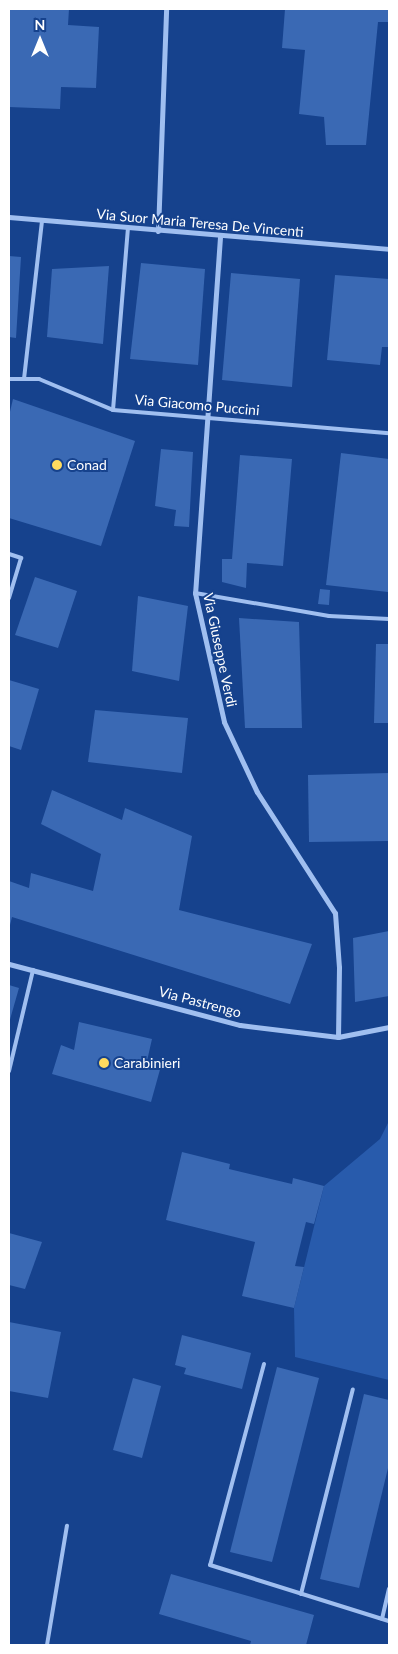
<!DOCTYPE html>
<html>
<head>
<meta charset="utf-8">
<style>
	body { margin:0 }
	#map { position:relative; width:398px; height:1654px; overflow:hidden; background:#16428d; font-family:Lato,sans-serif }
	div>[style] { position:absolute }
	.green>* { inset:0; background:#285bac }
	.building>* { inset:0; background:#3a69b4 }
	.service>* { height:4px; margin:-2px; padding:0 2px; transform-origin:2px; border-radius:2px; background:#a0bff0 }
	.minor>* { height:5px; margin:-2.5px; padding:0 2.5px; transform-origin:2.5px; border-radius:2.5px; background:#a0bff0 }
	.dots>* { width:14px; height:14px; translate:-50% -50%; box-sizing:border-box; border:2px solid #16428d; border-radius:50% }
	span { translate:-50% -50%; white-space:nowrap; text-align:center; line-height:1.15; -webkit-text-stroke:4px #16428d; paint-order:stroke }
	.street-label { font-size:14px; color:#fff }
	.poi-label { font-size:14px; color:#fff }
	.left { translate:0 -50%; text-align:left }
	.frame { position:absolute; inset:0; border:10px solid #fff; pointer-events:none }
	.north { position:absolute; left:15px; top:15px; width:50px; height:50px; -webkit-text-stroke:4px #16428d; paint-order:stroke; rotate:0deg; font-size:14px; font-weight:700; line-height:20px; text-align:center; color:#fff }
	.north::after { content:''; display:block; margin:auto; width:18px; height:22px; background:#fff; clip-path:polygon(50% 0,100% 100%,50% 72%,0 100%) }
</style>
</head>
<body>
<div id="map">
	<div class="green">
		<div style="clip-path:polygon(389px 1121px,389px 1380px,295px 1357px,294px 1308px,324px 1186px,380px 1139px)"></div>
	</div>
	<div class="building">
		<div style="clip-path:polygon(9px 9px,69px 9px,68px 25px,99px 27px,96px 88px,61px 87px,60px 109px,9px 107px)"></div>
		<div style="clip-path:polygon(285px 9px,389px 9px,389px 22px,378px 22px,366px 145px,326px 145px,324px 117px,299px 114px,305px 50px,282px 48px)"></div>
		<div style="clip-path:polygon(9px 256px,21px 257px,16px 338px,9px 337px)"></div>
		<div style="clip-path:polygon(141px 263px,205px 269px,198px 365px,130px 359px)"></div>
		<div style="clip-path:polygon(109px 266px,103px 344px,47px 337px,52px 269px)"></div>
		<div style="clip-path:polygon(231px 273px,300px 279px,292px 387px,222px 380px)"></div>
		<div style="clip-path:polygon(335px 275px,389px 279px,389px 347px,382px 347px,380px 365px,327px 360px)"></div>
		<div style="clip-path:polygon(13px 399px,135px 441px,101px 546px,9px 518px,9px 416px)"></div>
		<div style="clip-path:polygon(161px 449px,193px 452px,189px 527px,174px 526px,176px 510px,155px 506px)"></div>
		<div style="clip-path:polygon(341px 453px,389px 459px,388px 592px,326px 585px)"></div>
		<div style="clip-path:polygon(240px 455px,292px 459px,283px 566px,247px 563px,246px 588px,222px 582px,222px 559px,232px 559px)"></div>
		<div style="clip-path:polygon(35px 577px,77px 591px,58px 648px,15px 635px)"></div>
		<div style="clip-path:polygon(320px 589px,330px 590px,329px 605px,318px 604px)"></div>
		<div style="clip-path:polygon(138px 596px,188px 606px,179px 681px,132px 671px)"></div>
		<div style="clip-path:polygon(239px 618px,299px 622px,302px 728px,245px 728px)"></div>
		<div style="clip-path:polygon(376px 644px,389px 644px,389px 723px,374px 723px)"></div>
		<div style="clip-path:polygon(9px 680px,39px 689px,21px 750px,9px 746px)"></div>
		<div style="clip-path:polygon(95px 710px,188px 718px,182px 773px,88px 762px)"></div>
		<div style="clip-path:polygon(389px 773px,389px 841px,309px 842px,308px 775px)"></div>
		<div style="clip-path:polygon(52px 790px,122px 820px,125px 808px,192px 836px,179px 910px,312px 944px,290px 1004px,12px 917px,9px 929px,9px 881px,29px 888px,31px 873px,93px 891px,101px 854px,41px 824px)"></div>
		<div style="clip-path:polygon(389px 931px,389px 996px,355px 1002px,353px 938px)"></div>
		<div style="clip-path:polygon(9px 985px,19px 988px,9px 1023px)"></div>
		<div style="clip-path:polygon(79px 1022px,152px 1039px,147px 1061px,161px 1066px,151px 1102px,52px 1074px,61px 1045px,74px 1050px)"></div>
		<div style="clip-path:polygon(182px 1152px,230px 1164px,229px 1169px,292px 1184px,293px 1178px,324px 1186px,314px 1224px,306px 1222px,295px 1266px,304px 1267px,294px 1308px,242px 1296px,255px 1242px,166px 1220px)"></div>
		<div style="clip-path:polygon(9px 1233px,42px 1242px,25px 1289px,9px 1285px)"></div>
		<div style="clip-path:polygon(9px 1322px,61px 1332px,48px 1398px,9px 1391px)"></div>
		<div style="clip-path:polygon(182px 1335px,251px 1353px,242px 1389px,184px 1374px,186px 1368px,175px 1365px)"></div>
		<div style="clip-path:polygon(277px 1367px,319px 1378px,272px 1562px,230px 1552px)"></div>
		<div style="clip-path:polygon(133px 1378px,161px 1386px,142px 1458px,113px 1450px)"></div>
		<div style="clip-path:polygon(364px 1394px,389px 1400px,389px 1464px,359px 1588px,320px 1579px)"></div>
		<div style="clip-path:polygon(171px 1574px,314px 1615px,306px 1645px,250px 1645px,251px 1641px,159px 1614px)"></div>
	</div>
	<div class="service">
		<div style="left:9px;top:379px;width:30px"></div>
		<div style="left:39px;top:379px;width:80px;rotate:22.7deg"></div>
		<div style="left:113px;top:410px;width:277px;rotate:4.8deg"></div>
		<div style="left:24px;top:379px;width:160px;rotate:-83.5deg"></div>
		<div style="left:113px;top:410px;width:182px;rotate:-85.3deg"></div>
		<div style="left:9px;top:554px;width:13px;rotate:18deg"></div>
		<div style="left:21px;top:558px;width:42px;rotate:106.7deg"></div>
		<div style="left:195px;top:593px;width:136px;rotate:9.7deg"></div>
		<div style="left:329px;top:616px;width:60px;rotate:2.9deg"></div>
		<div style="left:9px;top:1071px;width:104px;rotate:-76.6deg"></div>
		<div style="left:264px;top:1364px;width:208px;rotate:105deg"></div>
		<div style="left:210px;top:1565px;width:188px;rotate:17.4deg"></div>
		<div style="left:301px;top:1594px;width:211px;rotate:-75.8deg"></div>
		<div style="left:382px;top:1619px;width:31px;rotate:-77deg"></div>
		<div style="left:47px;top:1645px;width:121px;rotate:-80.5deg"></div>
	</div>
	<div class="minor">
		<div style="left:9px;top:217px;width:381px;rotate:4.8deg"></div>
		<div style="left:158px;top:231px;width:222px;rotate:-87.9deg"></div>
		<div style="left:220px;top:237px;width:357px;rotate:94deg"></div>
		<div style="left:195px;top:593px;width:132px;rotate:77.3deg"></div>
		<div style="left:224px;top:722px;width:77px;rotate:64.8deg"></div>
		<div style="left:257px;top:792px;width:144px;rotate:57.2deg"></div>
		<div style="left:335px;top:913px;width:54px;rotate:85.8deg"></div>
		<div style="left:339px;top:967px;width:70px;rotate:90.8deg"></div>
		<div style="left:9px;top:964px;width:239px;rotate:14.8deg"></div>
		<div style="left:240px;top:1025px;width:99px;rotate:7deg"></div>
		<div style="left:338px;top:1037px;width:52px;rotate:-11.1deg"></div>
	</div>
	<div class="dots">
		<div style="left:57px;top:465px;background:#ffdb5f"></div>
		<div style="left:104px;top:1063px;background:#ffdb5f"></div>
	</div>
	<div class="street-label">
		<span style="left:200px;top:223px;rotate:5deg">Via Suor Maria Teresa De Vincenti</span>
		<span style="left:197px;top:405px;rotate:5deg">Via Giacomo Puccini</span>
		<span style="left:220px;top:650px;rotate:78deg">Via Giuseppe Verdi</span>
		<span style="left:200px;top:1002px;rotate:15deg">Via Pastrengo</span>
	</div>
	<div class="poi-label">
		<span class="left" style="left:67px;top:465px">Conad</span>
		<span class="left" style="left:114px;top:1063px">Carabinieri</span>
	</div>
	<div class="frame"></div>
	<div class="north">N</div>
</div>
</body>
</html>
